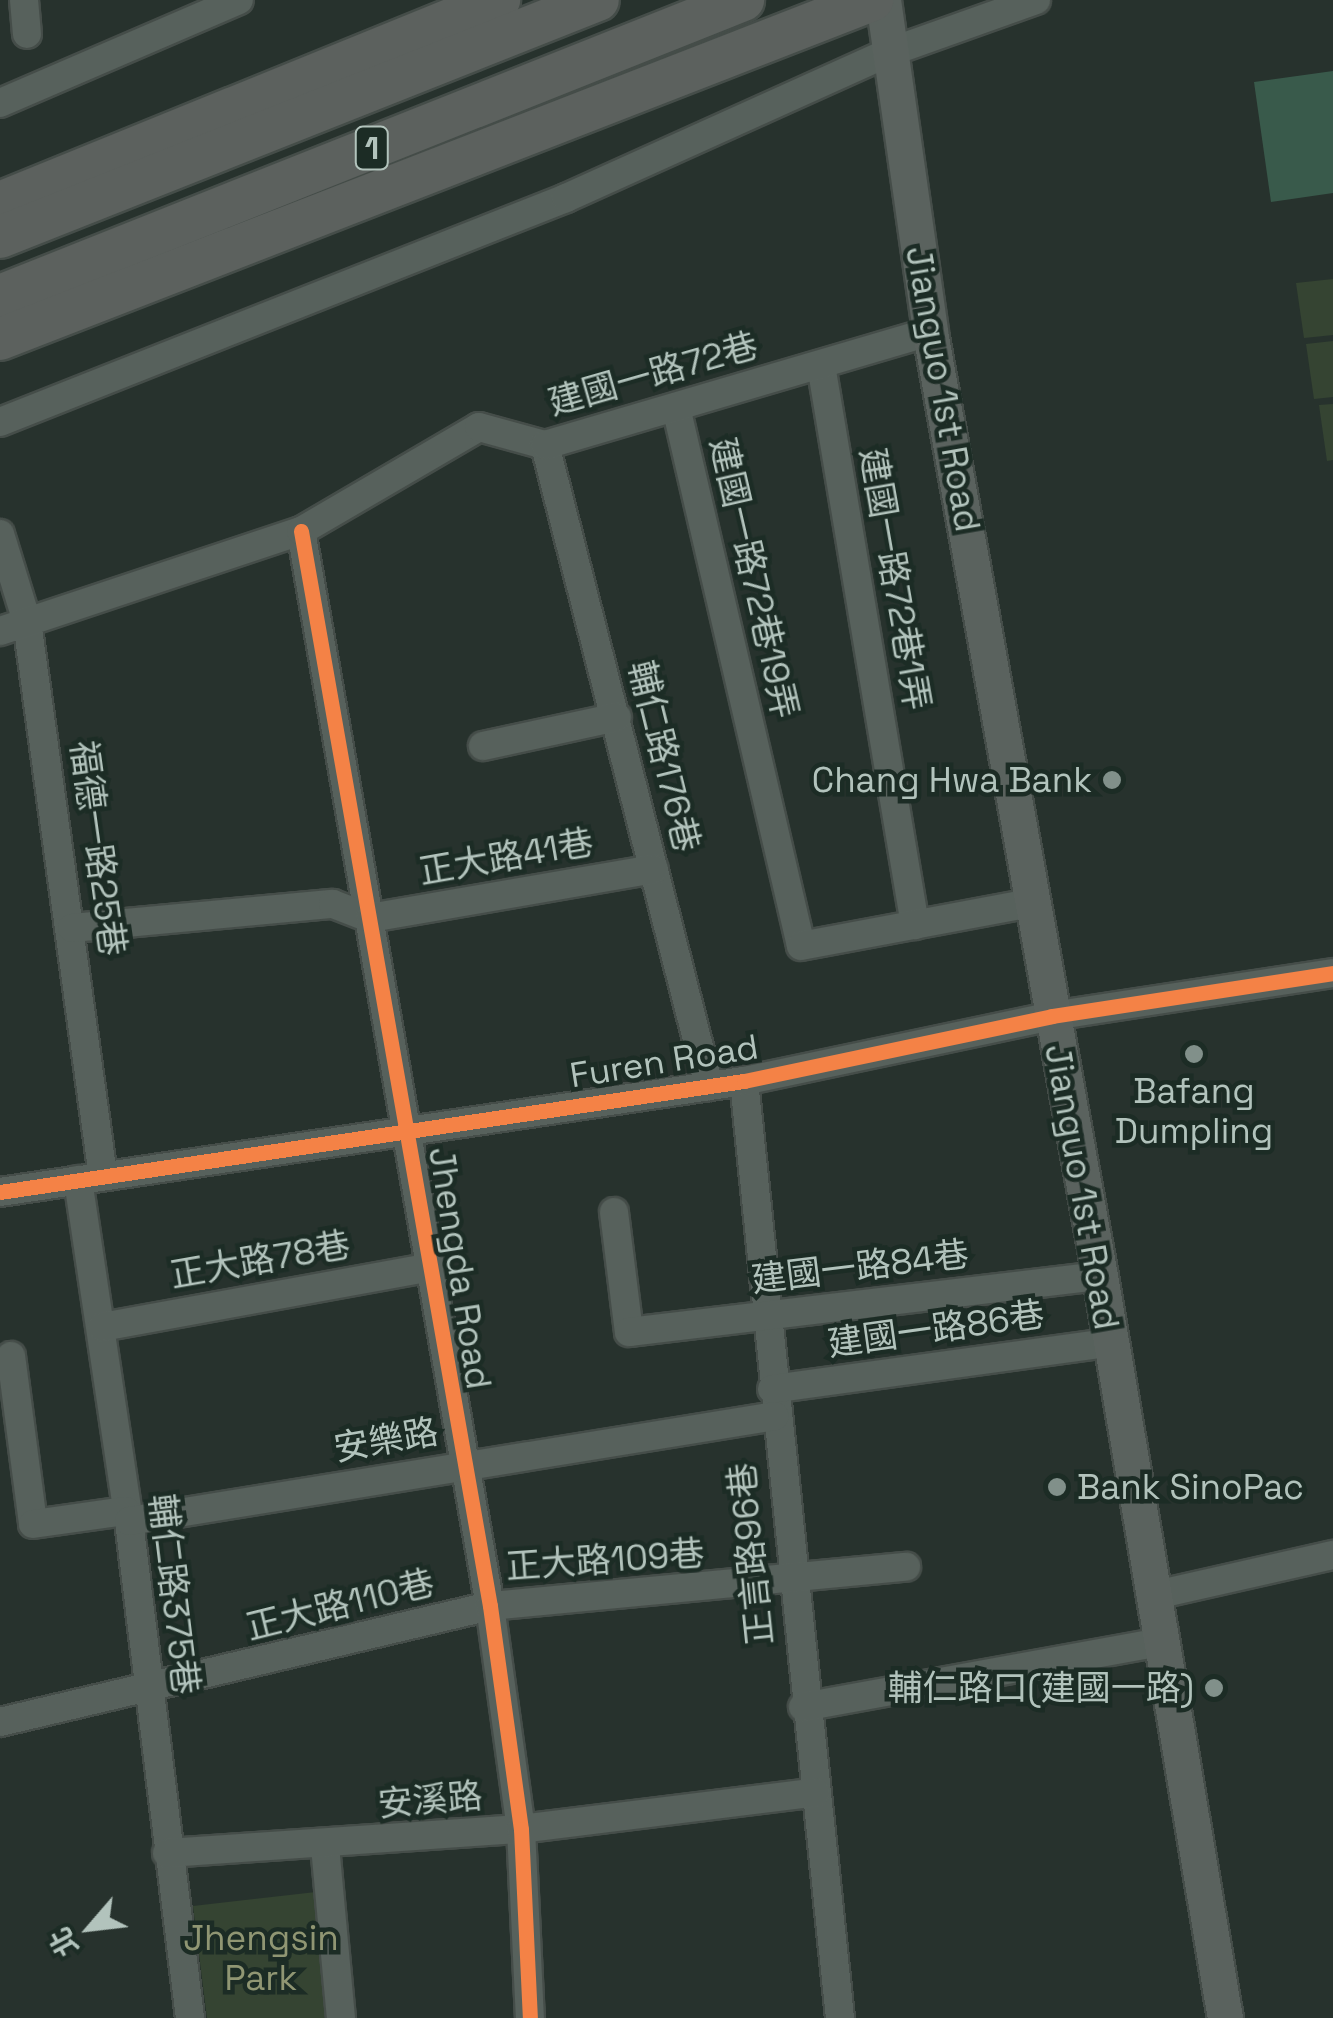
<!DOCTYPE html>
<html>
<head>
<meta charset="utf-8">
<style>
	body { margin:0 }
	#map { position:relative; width:1333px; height:2018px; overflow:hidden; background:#27322d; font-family:"Space Grotesk","Noto Sans TC",sans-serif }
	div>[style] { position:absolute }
	.green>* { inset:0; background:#354432 }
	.water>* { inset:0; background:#395a4b }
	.roads { filter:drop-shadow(2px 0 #454d49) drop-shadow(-2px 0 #454d49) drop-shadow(0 2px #454d49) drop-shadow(0 -2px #454d49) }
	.minor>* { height:28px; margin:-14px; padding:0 14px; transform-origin:14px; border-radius:14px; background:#57615c }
	.major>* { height:35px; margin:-17.5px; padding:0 17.5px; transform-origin:17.5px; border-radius:17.5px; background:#5a625e }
	.highway>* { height:42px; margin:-21px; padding:0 21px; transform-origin:21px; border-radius:21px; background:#5c615e }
	.cycleway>* { height:15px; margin:-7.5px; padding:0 7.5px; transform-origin:7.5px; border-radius:7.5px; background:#f48246 }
	.dots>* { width:28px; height:28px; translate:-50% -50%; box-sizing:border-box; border:5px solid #1c2c25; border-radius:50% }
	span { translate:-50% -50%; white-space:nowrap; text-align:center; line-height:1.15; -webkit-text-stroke:9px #1c2c25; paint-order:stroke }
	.shield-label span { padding:2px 8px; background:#1c2c25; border:2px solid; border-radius:8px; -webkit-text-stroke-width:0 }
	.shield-label { font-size:32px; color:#b2c3bc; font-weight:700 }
	.street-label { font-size:35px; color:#b2c3bc }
	.poi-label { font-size:35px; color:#b2c3bc }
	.right { translate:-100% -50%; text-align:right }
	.left { translate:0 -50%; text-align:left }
	.park-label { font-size:35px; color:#909673 }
	.north { position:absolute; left:40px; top:1878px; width:100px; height:100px; -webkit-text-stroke:8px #1c2c25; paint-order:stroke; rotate:242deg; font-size:28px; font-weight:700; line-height:40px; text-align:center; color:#b2c3bc }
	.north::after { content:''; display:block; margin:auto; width:35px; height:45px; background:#b2c3bc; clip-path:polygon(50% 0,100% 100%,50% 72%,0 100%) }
</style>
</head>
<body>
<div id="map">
	<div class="green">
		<div style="clip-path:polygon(1333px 279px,1333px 335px,1304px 338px,1296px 283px)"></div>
		<div style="clip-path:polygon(1333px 341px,1333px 397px,1314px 399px,1306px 344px)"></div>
		<div style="clip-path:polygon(1333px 404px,1333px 460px,1327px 461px,1319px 405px)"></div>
		<div style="clip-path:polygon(316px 1892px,328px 2018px,207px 2018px,193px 1906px)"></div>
	</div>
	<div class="water">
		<div style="clip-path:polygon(1333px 71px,1333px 193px,1271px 202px,1254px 82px)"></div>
	</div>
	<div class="roads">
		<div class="minor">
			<div style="left:24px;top:0;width:34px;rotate:85deg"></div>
			<div style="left:0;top:103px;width:260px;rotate:-23.3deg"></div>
			<div style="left:821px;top:365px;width:568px;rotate:80.47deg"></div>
			<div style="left:676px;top:407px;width:553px;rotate:76.94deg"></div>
			<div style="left:801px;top:946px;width:234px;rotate:-10.6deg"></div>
			<div style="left:0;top:422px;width:609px;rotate:-21.59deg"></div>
			<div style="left:566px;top:198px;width:355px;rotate:-24.3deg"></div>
			<div style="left:890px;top:52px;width:155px;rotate:-19.6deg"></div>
			<div style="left:545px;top:445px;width:662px;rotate:75.65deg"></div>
			<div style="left:301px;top:531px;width:1091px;rotate:80.03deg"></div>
			<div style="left:490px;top:1606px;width:225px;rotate:82.1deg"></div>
			<div style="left:521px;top:1829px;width:189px;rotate:87.3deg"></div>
			<div style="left:0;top:534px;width:92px;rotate:72.9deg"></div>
			<div style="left:27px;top:622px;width:559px;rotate:82.19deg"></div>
			<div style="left:0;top:631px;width:317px;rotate:-18.4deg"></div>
			<div style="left:301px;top:531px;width:206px;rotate:-30.3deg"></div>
			<div style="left:479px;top:427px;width:68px;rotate:15.3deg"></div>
			<div style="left:545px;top:445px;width:401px;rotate:-16.4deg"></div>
			<div style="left:483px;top:746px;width:137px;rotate:-12.2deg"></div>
			<div style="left:72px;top:928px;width:262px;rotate:-5.3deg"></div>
			<div style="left:333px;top:904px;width:40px;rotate:21deg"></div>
			<div style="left:370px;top:918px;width:288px;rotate:-9.8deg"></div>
			<div style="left:744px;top:1081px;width:942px;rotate:84.15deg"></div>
			<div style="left:78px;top:1180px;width:345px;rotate:81.5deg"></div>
			<div style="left:129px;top:1521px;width:501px;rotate:83deg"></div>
			<div style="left:0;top:1192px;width:752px;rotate:-8.49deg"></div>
			<div style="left:744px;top:1081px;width:315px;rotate:-11.9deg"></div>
			<div style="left:1052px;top:1016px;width:284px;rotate:-8.7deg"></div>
			<div style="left:614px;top:1212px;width:121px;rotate:82.9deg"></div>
			<div style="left:629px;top:1332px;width:474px;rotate:-6.8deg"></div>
			<div style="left:102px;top:1327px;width:335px;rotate:-10.3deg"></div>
			<div style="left:11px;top:1356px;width:169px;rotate:82.5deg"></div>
			<div style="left:33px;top:1524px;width:94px;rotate:-8deg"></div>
			<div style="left:772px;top:1389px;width:341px;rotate:-7.8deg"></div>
			<div style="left:129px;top:1521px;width:654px;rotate:-9.23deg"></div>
			<div style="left:1151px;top:1596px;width:187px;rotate:-12.7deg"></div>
			<div style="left:803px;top:1707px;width:362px;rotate:-10.3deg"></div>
			<div style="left:0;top:1722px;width:504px;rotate:-13.32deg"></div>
			<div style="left:490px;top:1606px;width:418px;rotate:-5.4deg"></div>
			<div style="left:325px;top:1846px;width:173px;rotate:84.7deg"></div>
			<div style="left:167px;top:1853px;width:355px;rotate:-3.9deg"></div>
			<div style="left:521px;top:1829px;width:297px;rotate:-7.1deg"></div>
		</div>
		<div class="major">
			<div style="left:883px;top:0;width:335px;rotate:81.9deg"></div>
			<div style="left:930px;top:332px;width:959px;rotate:79.79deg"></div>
			<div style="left:1100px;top:1276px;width:752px;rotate:80.44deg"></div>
		</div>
		<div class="highway">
			<div style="left:0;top:203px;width:539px;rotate:-22.14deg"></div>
			<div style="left:0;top:237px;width:643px;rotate:-21.62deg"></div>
			<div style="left:0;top:296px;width:800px;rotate:-21.72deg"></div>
			<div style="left:0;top:339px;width:936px;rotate:-21.24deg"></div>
		</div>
	</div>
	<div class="cycleway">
		<div style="left:301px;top:531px;width:1091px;rotate:80.03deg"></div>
		<div style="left:490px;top:1606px;width:225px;rotate:82.1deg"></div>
		<div style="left:521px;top:1829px;width:189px;rotate:87.3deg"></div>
		<div style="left:0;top:1192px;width:752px;rotate:-8.49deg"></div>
		<div style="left:744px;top:1081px;width:315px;rotate:-11.9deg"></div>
		<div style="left:1052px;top:1016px;width:284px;rotate:-8.7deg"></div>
	</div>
	<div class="dots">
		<div style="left:1112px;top:780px;background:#81908a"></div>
		<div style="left:1194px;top:1054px;background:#81908a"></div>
		<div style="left:1057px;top:1487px;background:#81908a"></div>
		<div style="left:1214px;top:1688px;background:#81908a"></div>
	</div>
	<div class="shield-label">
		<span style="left:372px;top:148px">1</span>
	</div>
	<div class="street-label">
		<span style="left:653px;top:374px;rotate:-16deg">建國一路72巷</span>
		<span style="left:943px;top:389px;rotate:80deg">Jianguo 1st Road</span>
		<span style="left:754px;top:578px;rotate:77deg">建國一路72巷19弄</span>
		<span style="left:895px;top:579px;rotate:80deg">建國一路72巷1弄</span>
		<span style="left:664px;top:756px;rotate:76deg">輔仁路176巷</span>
		<span style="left:98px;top:848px;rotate:82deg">福德一路25巷</span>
		<span style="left:506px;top:857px;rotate:-10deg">正大路41巷</span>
		<span style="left:664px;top:1061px;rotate:-9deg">Furen Road</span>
		<span style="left:1082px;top:1187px;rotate:80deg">Jianguo 1st Road</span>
		<span style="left:260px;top:1260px;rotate:-10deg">正大路78巷</span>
		<span style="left:860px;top:1267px;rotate:-7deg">建國一路84巷</span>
		<span style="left:460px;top:1268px;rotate:81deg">Jhengda Road</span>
		<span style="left:936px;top:1329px;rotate:-8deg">建國一路86巷</span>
		<span style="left:386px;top:1440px;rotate:-10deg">安樂路</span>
		<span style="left:751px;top:1554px;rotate:-96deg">正言路96巷</span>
		<span style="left:605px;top:1560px;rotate:-4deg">正大路109巷</span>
		<span style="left:174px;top:1594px;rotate:83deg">輔仁路375巷</span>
		<span style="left:340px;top:1605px;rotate:-14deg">正大路110巷</span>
		<span style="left:430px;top:1800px;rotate:-5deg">安溪路</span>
	</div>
	<div class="poi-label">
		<span class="right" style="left:1092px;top:780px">Chang Hwa Bank</span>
		<span style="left:1194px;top:1111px">Bafang<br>Dumpling</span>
		<span class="left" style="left:1077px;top:1487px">Bank SinoPac</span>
		<span class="right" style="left:1194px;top:1688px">輔仁路口(建國一路)</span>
	</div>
	<div class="park-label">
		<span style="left:261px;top:1958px">Jhengsin<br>Park</span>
	</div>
	<div class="north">北</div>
</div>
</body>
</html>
